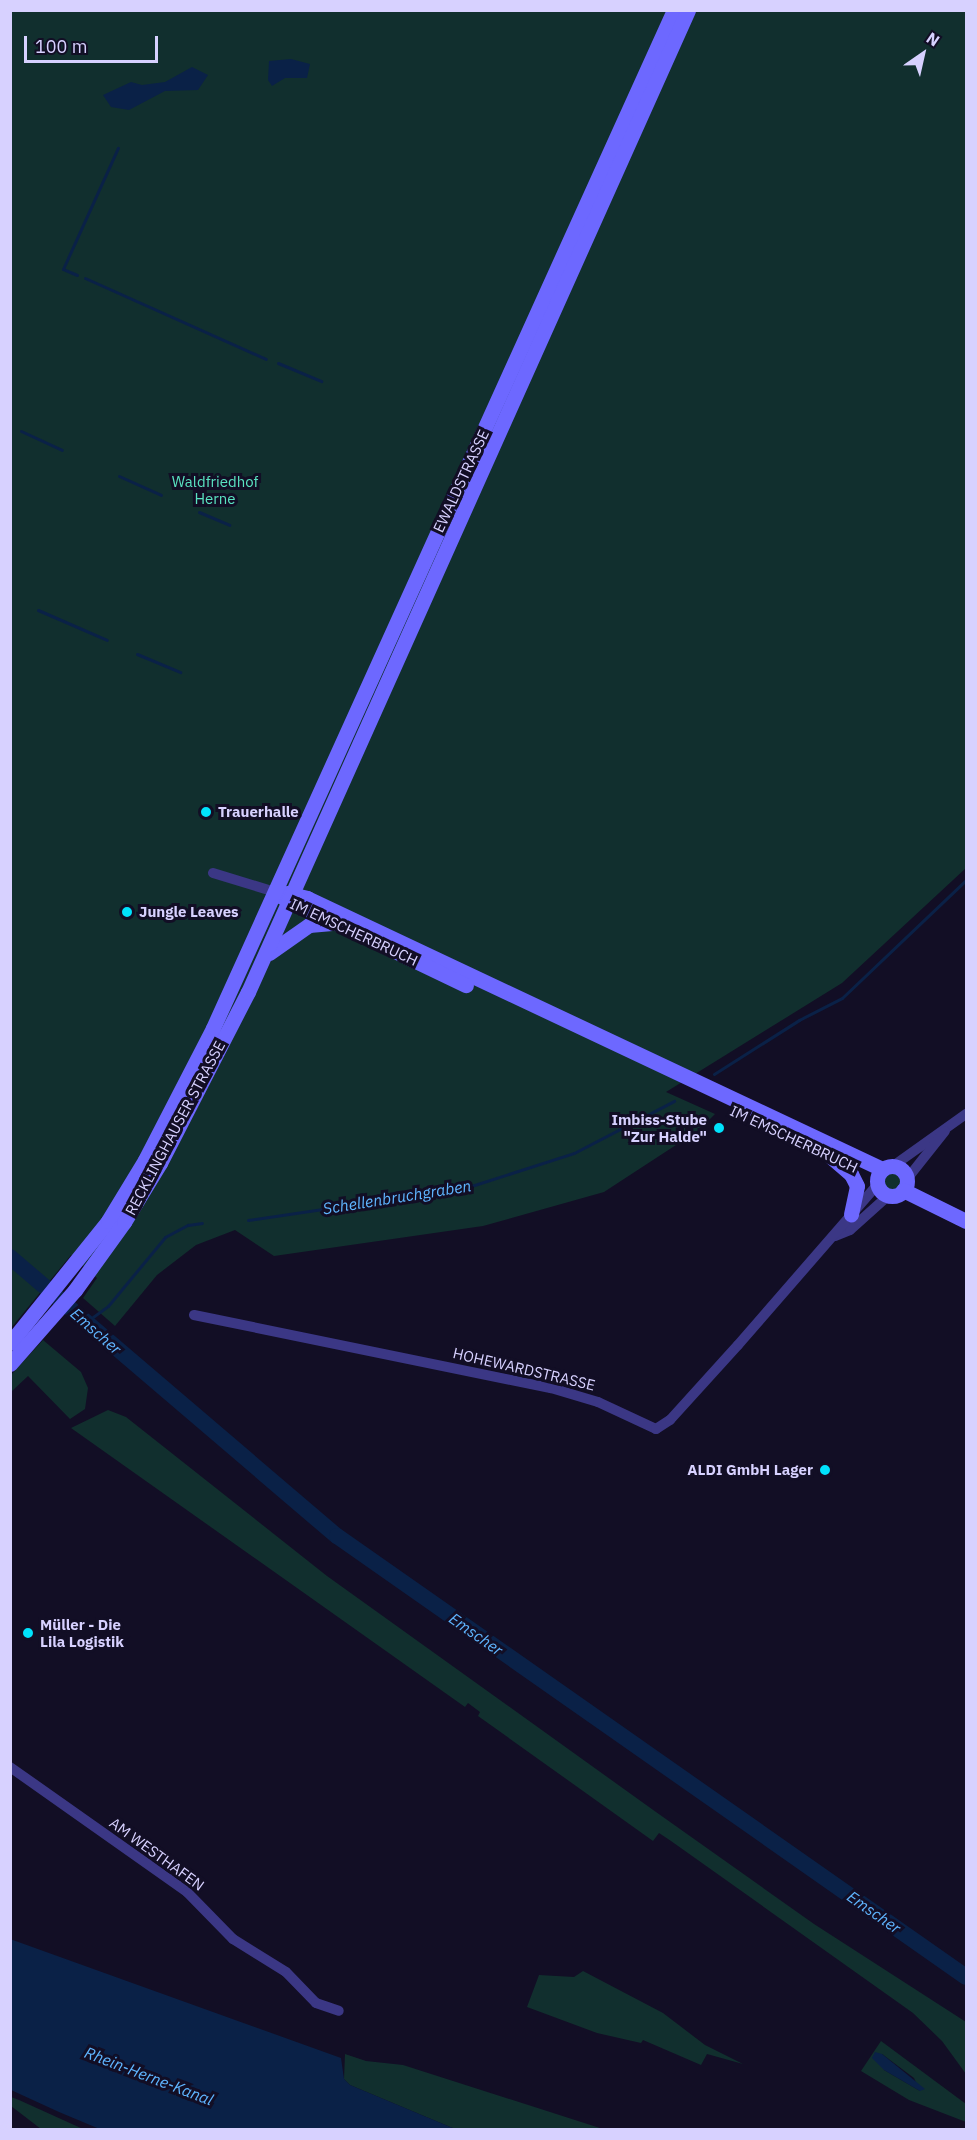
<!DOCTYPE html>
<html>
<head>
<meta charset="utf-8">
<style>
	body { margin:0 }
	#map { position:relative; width:977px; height:2140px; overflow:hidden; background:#120e25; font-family:"IBM Plex Sans",sans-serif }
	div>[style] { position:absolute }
	.green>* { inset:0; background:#112f2e }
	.round { border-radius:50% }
	.water>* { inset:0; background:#0a2147 }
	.stream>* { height:3px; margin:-1.5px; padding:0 1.5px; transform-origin:1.5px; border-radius:1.5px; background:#0a2147 }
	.river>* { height:16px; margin:-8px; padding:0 8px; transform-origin:8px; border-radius:8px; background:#0a2147 }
	.street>* { height:10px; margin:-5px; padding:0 5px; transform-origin:5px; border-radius:5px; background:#3b3785 }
	.secondary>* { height:15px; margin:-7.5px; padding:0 7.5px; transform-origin:7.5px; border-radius:7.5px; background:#6d68ff }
	.secondary>.ring { margin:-7.5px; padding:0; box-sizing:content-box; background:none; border:15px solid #6d68ff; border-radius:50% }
	.dots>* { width:16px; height:16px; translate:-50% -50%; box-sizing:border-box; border:3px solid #120e25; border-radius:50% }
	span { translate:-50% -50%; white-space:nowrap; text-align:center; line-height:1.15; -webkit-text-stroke:6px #120e25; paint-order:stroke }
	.park-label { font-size:15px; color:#5ae3c1 }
	.street-label { font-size:15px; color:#d7d1ff }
	.poi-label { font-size:15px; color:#d7d1ff; font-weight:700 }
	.left { translate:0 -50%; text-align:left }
	.right { translate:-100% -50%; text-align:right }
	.water-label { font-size:16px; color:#5fb5ff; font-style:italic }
	.frame { position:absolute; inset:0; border:12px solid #d7d1ff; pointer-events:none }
	.north { position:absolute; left:893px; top:24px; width:60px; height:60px; -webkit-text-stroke:4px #120e25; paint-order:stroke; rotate:34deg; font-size:16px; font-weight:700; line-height:24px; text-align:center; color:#d7d1ff }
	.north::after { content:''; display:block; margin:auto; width:21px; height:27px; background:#d7d1ff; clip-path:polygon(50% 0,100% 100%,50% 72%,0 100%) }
	.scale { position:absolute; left:24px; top:36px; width:134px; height:27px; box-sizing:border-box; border:3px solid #d7d1ff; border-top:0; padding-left:8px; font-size:18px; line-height:21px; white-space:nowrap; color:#d7d1ff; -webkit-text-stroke:4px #120e25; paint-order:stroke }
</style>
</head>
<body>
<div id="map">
	<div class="green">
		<div style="clip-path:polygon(11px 11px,966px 11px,966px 868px,842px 983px,666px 1092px,715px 1114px,699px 1130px,604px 1192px,483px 1226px,274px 1256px,235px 1230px,196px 1245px,157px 1275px,115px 1326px,83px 1298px,97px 1278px,71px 1255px,11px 1328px)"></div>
		<div class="round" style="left:883px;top:1172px;width:18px;height:18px"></div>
		<div style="clip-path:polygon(43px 1340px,81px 1372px,88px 1388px,85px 1409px,70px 1419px,28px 1376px,11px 1392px,11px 1375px)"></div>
		<div style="clip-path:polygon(108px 1410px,126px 1417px,327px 1576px,656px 1812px,814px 1924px,966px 2022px,966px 2074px,942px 2041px,913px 2013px,671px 1841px,659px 1833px,653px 1841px,478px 1716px,480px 1712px,468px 1703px,465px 1707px,71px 1428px)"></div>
		<div style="clip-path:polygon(583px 1971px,663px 2013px,705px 2045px,743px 2064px,707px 2054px,701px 2065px,643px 2040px,641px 2043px,597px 2033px,527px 2007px,539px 1975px,574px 1977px)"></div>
		<div style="clip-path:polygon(evenodd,881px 2041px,966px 2104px,966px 2122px,909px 2100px,861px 2071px,881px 2041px,882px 2054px,914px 2078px,920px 2091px,884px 2070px,882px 2054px)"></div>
		<div style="clip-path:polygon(345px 2054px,366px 2061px,403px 2065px,603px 2129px,455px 2129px,350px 2085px,344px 2079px)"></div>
		<div style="clip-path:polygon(11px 2097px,19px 2100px,83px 2129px,41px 2129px,11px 2106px)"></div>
	</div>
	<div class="water">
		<div style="clip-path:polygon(291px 59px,310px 64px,307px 78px,285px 78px,272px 86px,268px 80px,269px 61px)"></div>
		<div style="clip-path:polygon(192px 67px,208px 75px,198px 90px,165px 91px,129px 110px,111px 107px,103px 95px,131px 82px,142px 85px,165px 82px)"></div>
		<div style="clip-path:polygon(10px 1939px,341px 2058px,344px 2079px,350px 2085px,455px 2129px,102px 2130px,59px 2112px,11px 2090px)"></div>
		<div style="clip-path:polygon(875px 2052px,882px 2054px,925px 2089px,920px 2091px,884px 2070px,872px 2058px)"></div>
	</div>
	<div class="stream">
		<div style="left:77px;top:275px;width:15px;rotate:-157deg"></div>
		<div style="left:63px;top:269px;width:133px;rotate:-65.6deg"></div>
		<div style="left:85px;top:278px;width:198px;rotate:24.1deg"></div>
		<div style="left:278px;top:363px;width:47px;rotate:22.7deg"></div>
		<div style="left:21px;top:431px;width:45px;rotate:24.9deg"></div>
		<div style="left:119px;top:476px;width:46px;rotate:24.3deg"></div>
		<div style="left:199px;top:512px;width:33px;rotate:23deg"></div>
		<div style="left:38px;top:610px;width:75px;rotate:23.5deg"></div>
		<div style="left:137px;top:654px;width:47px;rotate:22.7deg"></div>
		<div style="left:714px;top:1074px;width:101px;rotate:-32.4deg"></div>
		<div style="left:799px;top:1020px;width:48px;rotate:-27.1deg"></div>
		<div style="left:842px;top:998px;width:171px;rotate:-43.6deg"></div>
		<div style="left:248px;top:1220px;width:219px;rotate:-8.4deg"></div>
		<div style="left:465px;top:1188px;width:114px;rotate:-17.8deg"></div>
		<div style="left:574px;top:1153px;width:113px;rotate:-27.5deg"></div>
		<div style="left:86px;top:1322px;width:27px;rotate:-36deg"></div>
		<div style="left:108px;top:1306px;width:89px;rotate:-50.4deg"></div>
		<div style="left:165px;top:1237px;width:26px;rotate:-28deg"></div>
		<div style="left:188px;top:1225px;width:14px;rotate:-8deg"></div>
	</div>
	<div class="river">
		<div style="left:10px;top:1257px;width:430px;rotate:40.5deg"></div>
		<div style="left:337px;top:1536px;width:768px;rotate:35.03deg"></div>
	</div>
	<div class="street">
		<div style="left:213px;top:873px;width:65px;rotate:17deg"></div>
		<div style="left:893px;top:1166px;width:90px;rotate:-35.5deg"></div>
		<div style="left:907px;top:1179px;width:61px;rotate:-51.6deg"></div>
		<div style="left:835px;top:1236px;width:16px;rotate:-22deg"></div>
		<div style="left:850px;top:1230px;width:52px;rotate:-41.9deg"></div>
		<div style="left:194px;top:1315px;width:364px;rotate:11.6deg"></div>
		<div style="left:551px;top:1388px;width:49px;rotate:16.6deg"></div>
		<div style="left:598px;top:1402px;width:64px;rotate:25deg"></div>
		<div style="left:656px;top:1429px;width:17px;rotate:-33deg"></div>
		<div style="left:670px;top:1420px;width:101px;rotate:-47.8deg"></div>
		<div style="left:738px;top:1345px;width:212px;rotate:-49deg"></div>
		<div style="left:10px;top:1767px;width:217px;rotate:35.2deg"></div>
		<div style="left:187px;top:1892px;width:66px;rotate:45.6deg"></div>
		<div style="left:233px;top:1939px;width:62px;rotate:31.9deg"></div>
		<div style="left:286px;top:1972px;width:43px;rotate:45.9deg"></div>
		<div style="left:316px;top:2003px;width:24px;rotate:19deg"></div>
	</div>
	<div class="secondary">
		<div style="left:287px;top:893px;width:21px;rotate:14deg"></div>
		<div style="left:307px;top:898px;width:636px;rotate:25.23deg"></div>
		<div style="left:282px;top:897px;width:204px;rotate:25.6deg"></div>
		<div style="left:269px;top:953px;width:49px;rotate:-35deg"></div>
		<div style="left:309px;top:925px;width:23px;rotate:-5deg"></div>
		<div style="left:830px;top:1156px;width:28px;rotate:41deg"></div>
		<div style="left:851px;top:1174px;width:13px;rotate:63deg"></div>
		<div style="left:857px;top:1186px;width:29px;rotate:102deg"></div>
		<div class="ring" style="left:877px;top:1166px;width:15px;height:15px"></div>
		<div style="left:903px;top:1190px;width:70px;rotate:26.2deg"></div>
		<div style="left:10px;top:1343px;width:156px;rotate:-51.2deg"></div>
		<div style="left:108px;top:1221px;width:71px;rotate:-58.8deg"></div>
		<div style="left:145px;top:1160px;width:148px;rotate:-62.7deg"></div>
		<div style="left:213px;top:1028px;width:1118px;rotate:-65.64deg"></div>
		<div style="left:10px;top:1364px;width:98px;rotate:-48.7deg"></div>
		<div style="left:75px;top:1290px;width:84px;rotate:-54.2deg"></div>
		<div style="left:124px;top:1222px;width:69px;rotate:-58.6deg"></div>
		<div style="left:160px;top:1163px;width:192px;rotate:-62.8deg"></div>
		<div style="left:248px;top:992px;width:1076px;rotate:-65.86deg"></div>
	</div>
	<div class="dots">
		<div style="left:206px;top:812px;background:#00e2fc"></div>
		<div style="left:127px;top:912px;background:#00e2fc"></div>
		<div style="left:719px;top:1128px;background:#00e2fc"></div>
		<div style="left:825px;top:1470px;background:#00e2fc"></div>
		<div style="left:28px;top:1633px;background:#00e2fc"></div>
	</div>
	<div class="park-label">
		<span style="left:215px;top:490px">Waldfriedhof<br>Herne</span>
	</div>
	<div class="street-label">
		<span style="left:461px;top:481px;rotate:-65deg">EWALDSTRASSE</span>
		<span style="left:354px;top:932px;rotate:25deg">IM EMSCHERBRUCH</span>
		<span style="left:175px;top:1128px;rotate:-62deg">RECKLINGHAUSER STRASSE</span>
		<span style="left:794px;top:1139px;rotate:25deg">IM EMSCHERBRUCH</span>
		<span style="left:524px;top:1369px;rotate:13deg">HOHEWARDSTRASSE</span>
		<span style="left:157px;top:1854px;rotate:36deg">AM WESTHAFEN</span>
	</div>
	<div class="poi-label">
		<span class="left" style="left:218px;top:812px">Trauerhalle</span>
		<span class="left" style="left:139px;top:912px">Jungle Leaves</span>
		<span class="right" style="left:707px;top:1128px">Imbiss-Stube<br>"Zur Halde"</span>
		<span class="right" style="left:813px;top:1470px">ALDI GmbH Lager</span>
		<span class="left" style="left:40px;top:1633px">Müller - Die<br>Lila Logistik</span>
	</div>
	<div class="water-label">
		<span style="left:397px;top:1197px;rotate:-9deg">Schellenbruchgraben</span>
		<span style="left:96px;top:1331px;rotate:41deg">Emscher</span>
		<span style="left:476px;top:1634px;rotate:35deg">Emscher</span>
		<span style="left:874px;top:1912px;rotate:35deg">Emscher</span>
		<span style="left:149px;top:2076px;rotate:21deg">Rhein-Herne-Kanal</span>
	</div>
	<div class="frame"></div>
	<div class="north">N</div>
	<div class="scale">100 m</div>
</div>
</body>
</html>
